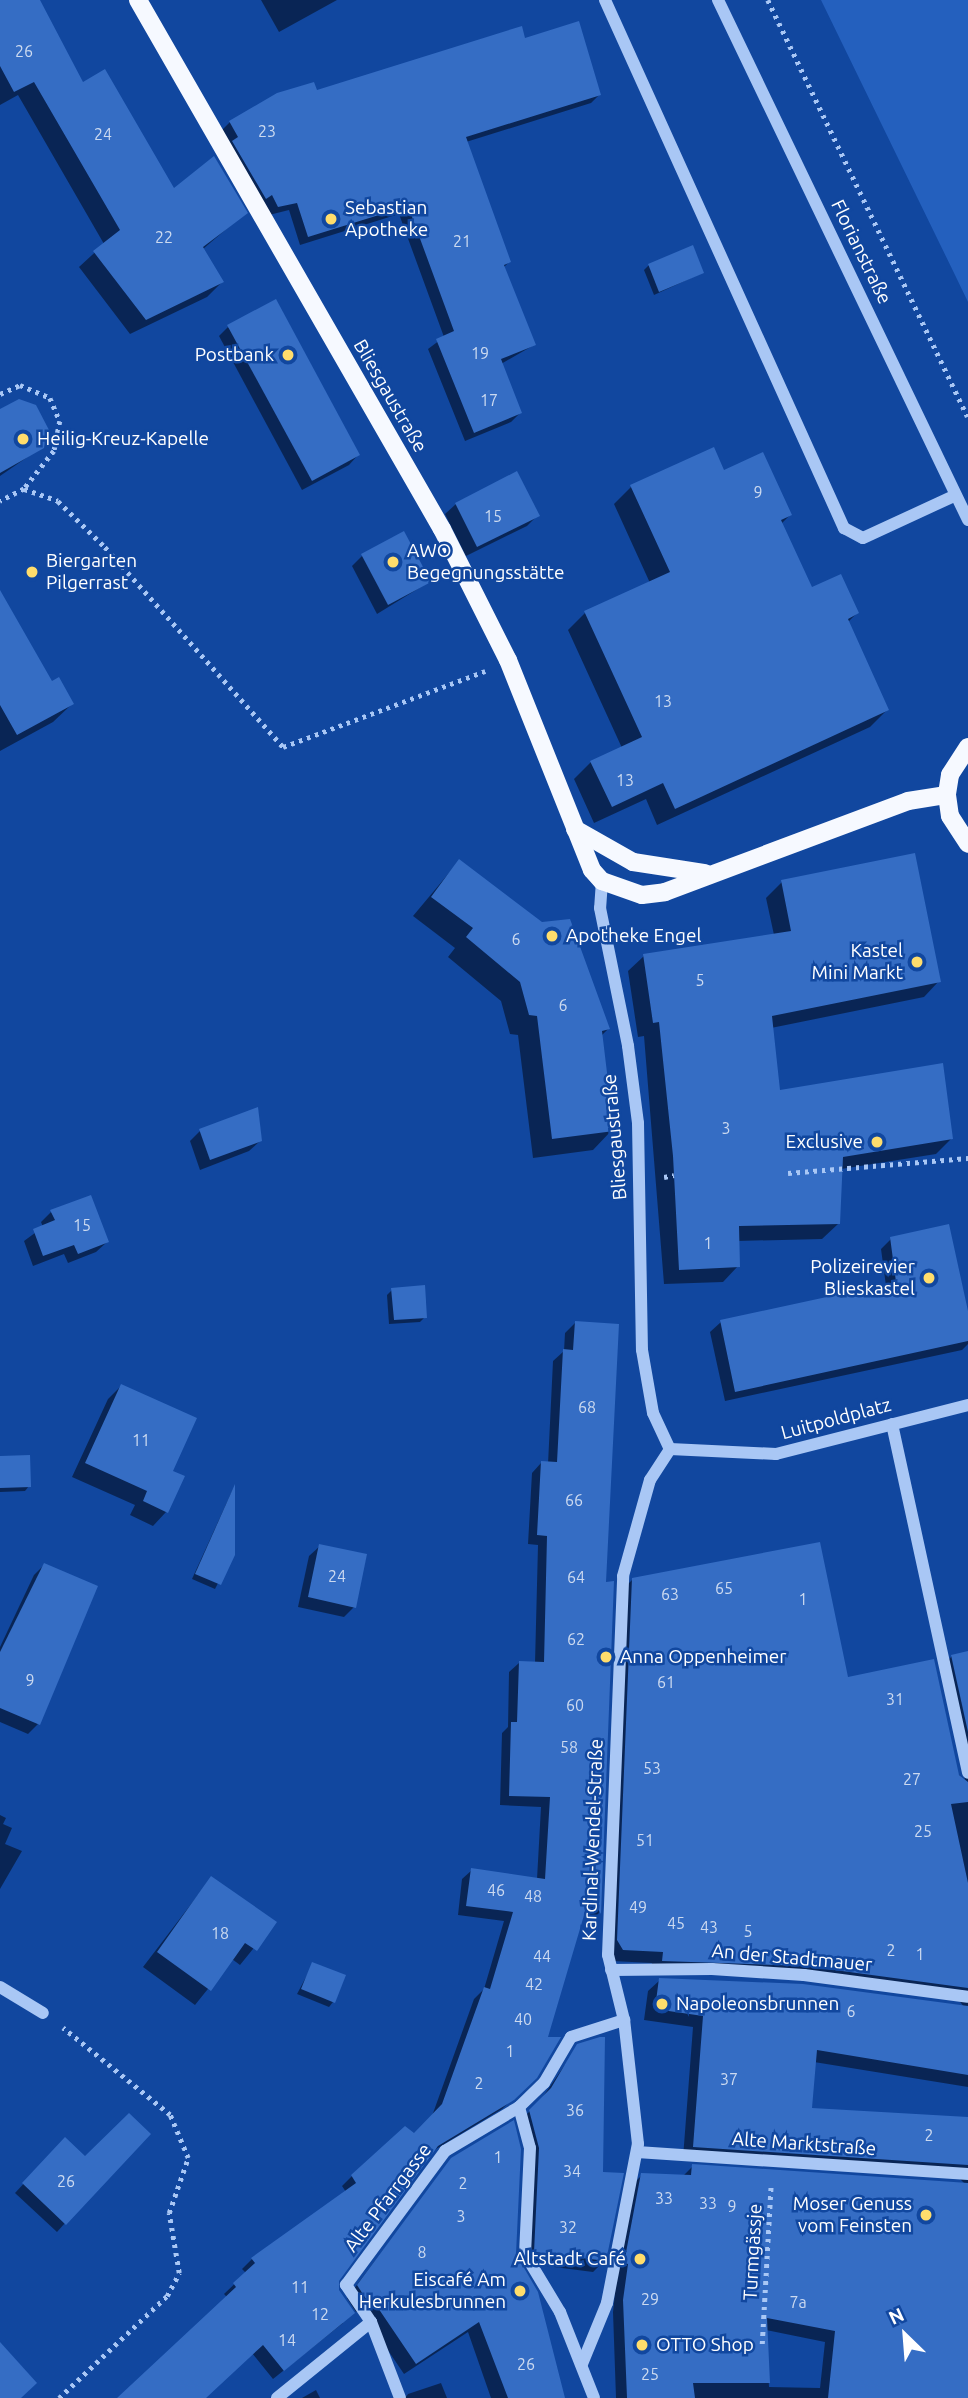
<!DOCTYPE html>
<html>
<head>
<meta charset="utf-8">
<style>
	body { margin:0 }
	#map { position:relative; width:968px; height:2398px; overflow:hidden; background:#11479f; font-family:Ubuntu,sans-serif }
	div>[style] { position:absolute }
	.green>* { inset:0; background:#2460be }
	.shadow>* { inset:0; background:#0007 }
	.building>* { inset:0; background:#356dc4 }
	.path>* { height:4.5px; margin-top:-2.25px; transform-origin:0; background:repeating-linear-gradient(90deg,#a9c7f5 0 3.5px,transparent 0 8.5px) }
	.minor>* { height:12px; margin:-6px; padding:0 6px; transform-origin:6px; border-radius:6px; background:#a9c7f5 }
	.major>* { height:18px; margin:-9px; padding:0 9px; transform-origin:9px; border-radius:9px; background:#f6f9ff }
	.dots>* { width:19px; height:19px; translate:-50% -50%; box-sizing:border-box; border:4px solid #11479f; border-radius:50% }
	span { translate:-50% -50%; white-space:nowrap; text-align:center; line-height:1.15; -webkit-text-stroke:5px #11479f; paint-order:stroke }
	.number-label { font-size:16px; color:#ccdaf0 }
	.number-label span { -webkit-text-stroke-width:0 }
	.poi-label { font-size:19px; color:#fff }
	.left { translate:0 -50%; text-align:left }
	.right { translate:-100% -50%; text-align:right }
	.street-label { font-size:19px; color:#fff }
	.north { position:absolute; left:870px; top:2300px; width:70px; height:70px; -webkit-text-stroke:5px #11479f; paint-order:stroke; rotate:335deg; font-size:19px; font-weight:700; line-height:28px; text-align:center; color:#fff }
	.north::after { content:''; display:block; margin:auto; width:24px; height:32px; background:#fff; clip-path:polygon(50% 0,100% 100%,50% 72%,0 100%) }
</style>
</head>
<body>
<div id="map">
	<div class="green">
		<div style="clip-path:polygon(821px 0,968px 0,968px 302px,955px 275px)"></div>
	</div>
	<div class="shadow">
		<div style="clip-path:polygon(0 0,38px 0,83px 84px,173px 190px,245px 213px,203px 249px,222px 282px,207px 297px,130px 334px,79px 267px,104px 244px,18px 95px,0 105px)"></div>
		<div style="clip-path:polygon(261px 0,337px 0,279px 32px)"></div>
		<div style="clip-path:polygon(524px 40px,600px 94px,591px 103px,466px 142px,509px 262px,503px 268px,534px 345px,501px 364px,520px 413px,511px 422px,465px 441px,428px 349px,444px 337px,399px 214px,300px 245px,289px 210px,269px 215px,221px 131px,230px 122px,316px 92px)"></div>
		<div style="clip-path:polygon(649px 265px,702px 273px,654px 295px,644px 270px)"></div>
		<div style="clip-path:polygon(228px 327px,358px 455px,349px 465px,302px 490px,219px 336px)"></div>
		<div style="clip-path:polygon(0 411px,42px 447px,0 476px)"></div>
		<div style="clip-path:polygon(723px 472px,790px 515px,781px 524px,811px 589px,857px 613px,847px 623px,887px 710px,870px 727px,657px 825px,646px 799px,594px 823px,574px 779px,591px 762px,622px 748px,568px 630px,585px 613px,650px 583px,614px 504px,631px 487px)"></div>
		<div style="clip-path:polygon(456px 504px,538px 515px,527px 526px,466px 556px,445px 514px)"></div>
		<div style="clip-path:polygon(362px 556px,429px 582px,377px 614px,352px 566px)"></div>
		<div style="clip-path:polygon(0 592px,51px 684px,72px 704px,53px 722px,0 751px)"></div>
		<div style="clip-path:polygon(459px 861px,608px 1029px,601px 1036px,612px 1130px,593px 1150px,533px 1158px,518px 1035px,510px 1034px,501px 1001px,448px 957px,455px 948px,413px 916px)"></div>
		<div style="clip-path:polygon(782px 882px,939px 981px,924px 997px,771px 1028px,778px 1092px,952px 1138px,936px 1154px,841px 1169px,838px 1224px,822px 1239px,737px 1241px,738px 1266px,723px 1282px,664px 1284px,644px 1036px,638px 1037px,628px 971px,644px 956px,774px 935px,766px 898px)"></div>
		<div style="clip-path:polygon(200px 1131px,260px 1141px,249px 1151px,200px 1170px,190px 1141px)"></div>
		<div style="clip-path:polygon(51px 1212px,107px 1242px,96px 1252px,68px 1263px,64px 1254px,33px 1266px,24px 1241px,43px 1227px,41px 1222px)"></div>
		<div style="clip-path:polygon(891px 1239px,968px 1319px,968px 1344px,962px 1350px,725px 1401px,710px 1332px,721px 1322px,886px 1286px,881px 1249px)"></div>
		<div style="clip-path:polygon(392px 1290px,425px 1317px,420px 1322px,389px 1324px,387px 1295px)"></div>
		<div style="clip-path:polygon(575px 1323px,604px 1584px,612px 1583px,599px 1913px,590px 1922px,584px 1910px,536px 2076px,502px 2109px,431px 2152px,337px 2280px,343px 2323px,273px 2379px,252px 2353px,204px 2398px,119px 2398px,227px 2297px,224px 2294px,246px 2273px,242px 2269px,252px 2259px,346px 2192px,342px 2186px,352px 2176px,413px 2136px,432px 2116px,474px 1999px,484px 1989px,504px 1921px,458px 1915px,462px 1879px,472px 1870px,537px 1879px,541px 1807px,500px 1805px,502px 1733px,508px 1727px,509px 1672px,519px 1663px,535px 1663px,538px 1545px,528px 1544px,532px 1473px,541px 1463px,548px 1464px,553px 1361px,564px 1351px,565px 1333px)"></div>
		<div style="clip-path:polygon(121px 1386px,170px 1472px,166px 1512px,153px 1526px,130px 1515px,135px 1505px,72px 1477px,108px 1399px)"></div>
		<div style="clip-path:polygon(0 1458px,29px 1486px,25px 1491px,0 1492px)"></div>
		<div style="clip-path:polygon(233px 1489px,233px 1554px,215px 1589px,192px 1579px)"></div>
		<div style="clip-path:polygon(320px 1546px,354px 1607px,344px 1617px,298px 1607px,309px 1556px)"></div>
		<div style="clip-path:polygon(44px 1565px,38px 1724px,28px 1734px,0 1722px,0 1647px,34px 1575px)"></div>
		<div style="clip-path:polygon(evenodd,633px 1579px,847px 1679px,965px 1780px,941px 1668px,952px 1656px,968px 1653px,968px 2087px,814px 2062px,811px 2109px,968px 2118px,968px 2398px,616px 2398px,613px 2312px,617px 2274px,631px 2186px,642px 2175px,683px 2176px,693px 2166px,965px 2184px,957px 2176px,683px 2158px,693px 2027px,644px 2020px,648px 1991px,660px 1980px,964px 2007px,958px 1999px,793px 1977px,651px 1971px,652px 1963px,612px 1961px,621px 1591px,633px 1579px,766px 2330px,825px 2342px,820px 2388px,769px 2387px,766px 2330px)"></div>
		<div style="clip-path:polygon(0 1815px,6px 1818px,3px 1824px,12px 1828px,5px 1844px,22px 1851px,0 1889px)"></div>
		<div style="clip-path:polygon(211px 1878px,274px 1923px,240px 1965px,232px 1959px,195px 2005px,143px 1967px)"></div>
		<div style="clip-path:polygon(313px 1964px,333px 2002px,329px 2007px,297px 1994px)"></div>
		<div style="clip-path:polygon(578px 2046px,601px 2173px,605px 2260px,593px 2272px,523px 2263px,528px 2161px,518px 2123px,540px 2101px)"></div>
		<div style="clip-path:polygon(65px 2139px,85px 2159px,65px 2223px,57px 2232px,15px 2193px)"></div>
		<div style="clip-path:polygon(452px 2159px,515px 2255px,562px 2398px,491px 2398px,468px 2332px,404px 2374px,360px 2309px,356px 2312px,347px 2298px)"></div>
		<div style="clip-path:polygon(441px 2383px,447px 2398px,405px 2398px,408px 2394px)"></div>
		<div style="clip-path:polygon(316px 2390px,320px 2398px,302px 2398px)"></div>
	</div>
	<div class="building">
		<div style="clip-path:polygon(0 0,40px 0,83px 82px,105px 69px,174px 188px,214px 156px,248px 213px,203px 247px,224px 282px,146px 320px,93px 251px,120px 230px,34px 82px,14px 92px,0 66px)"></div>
		<div style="clip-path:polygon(579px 21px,601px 95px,466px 137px,511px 262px,504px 265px,536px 345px,501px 359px,522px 413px,474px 433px,436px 339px,454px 331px,408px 206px,308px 237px,297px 203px,278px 207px,272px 195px,266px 199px,232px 141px,238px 137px,229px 121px,277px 93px,314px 82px,317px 90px,522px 26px,525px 38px)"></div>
		<div style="clip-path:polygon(693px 245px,704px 273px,659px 292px,648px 264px)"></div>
		<div style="clip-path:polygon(276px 299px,360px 455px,312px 481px,227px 325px)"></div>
		<div style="clip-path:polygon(19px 399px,36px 405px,49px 430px,44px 448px,0 473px,0 409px)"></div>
		<div style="clip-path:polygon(714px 447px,724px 470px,763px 452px,792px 515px,781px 520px,812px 587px,841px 574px,859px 613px,848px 619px,889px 710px,675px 809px,663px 783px,612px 807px,590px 761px,642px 737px,584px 611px,670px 572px,630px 485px)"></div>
		<div style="clip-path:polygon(517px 471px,540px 516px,477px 547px,455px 503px)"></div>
		<div style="clip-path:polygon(404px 531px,431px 582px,388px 605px,361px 554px)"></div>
		<div style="clip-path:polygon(0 590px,52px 681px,59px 677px,74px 704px,17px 735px,0 705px)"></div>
		<div style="clip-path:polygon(915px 853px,941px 982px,772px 1016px,780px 1090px,943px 1063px,953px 1139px,843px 1157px,840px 1224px,739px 1226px,740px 1267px,679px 1270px,673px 1156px,659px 1022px,653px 1023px,643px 954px,791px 931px,781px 880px)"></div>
		<div style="clip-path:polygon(459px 859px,542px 922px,570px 919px,610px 1029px,602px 1031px,614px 1131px,552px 1139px,537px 1016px,529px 1015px,520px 982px,466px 937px,473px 928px,431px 897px)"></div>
		<div style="clip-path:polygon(258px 1107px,262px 1141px,210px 1160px,199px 1129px)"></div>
		<div style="clip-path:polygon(91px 1195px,109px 1242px,78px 1254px,74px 1245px,43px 1256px,33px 1229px,55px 1220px,50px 1210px)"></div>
		<div style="clip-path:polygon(949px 1224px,968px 1311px,968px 1341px,735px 1392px,720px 1320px,896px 1282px,890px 1237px)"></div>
		<div style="clip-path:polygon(425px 1285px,427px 1318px,394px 1320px,391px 1288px)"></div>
		<div style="clip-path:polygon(575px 1321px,619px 1324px,606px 1582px,614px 1581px,601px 1914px,590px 1895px,548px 2037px,561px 2037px,537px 2078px,514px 2100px,438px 2146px,339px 2281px,339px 2290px,355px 2313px,284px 2371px,263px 2345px,206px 2398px,117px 2398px,236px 2287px,233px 2283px,255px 2263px,251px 2258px,356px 2183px,351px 2175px,405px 2126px,414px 2133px,442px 2104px,484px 1987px,490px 1989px,513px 1912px,466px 1906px,471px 1868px,545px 1879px,550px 1797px,509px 1796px,511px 1722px,517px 1722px,519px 1661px,544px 1662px,547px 1536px,537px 1535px,541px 1461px,557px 1462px,563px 1349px,573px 1350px)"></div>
		<div style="clip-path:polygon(121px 1384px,197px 1418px,173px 1471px,185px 1476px,168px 1513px,143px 1501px,147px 1491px,85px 1463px)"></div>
		<div style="clip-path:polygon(30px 1455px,31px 1487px,0 1488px,0 1456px)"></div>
		<div style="clip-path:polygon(235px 1484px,235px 1555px,221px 1585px,195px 1574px)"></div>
		<div style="clip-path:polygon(820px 1542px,848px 1677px,934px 1659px,959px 1775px,968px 1782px,968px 1802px,951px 1804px,968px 1883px,968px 1988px,805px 1966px,662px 1961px,663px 1952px,623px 1950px,617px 1940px,632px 1578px)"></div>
		<div style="clip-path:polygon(319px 1544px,367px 1554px,356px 1608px,308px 1597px)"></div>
		<div style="clip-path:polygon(44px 1563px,98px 1586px,40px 1725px,0 1708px,0 1652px)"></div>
		<div style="clip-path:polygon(968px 1651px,968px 1732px,951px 1655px)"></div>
		<div style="clip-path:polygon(211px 1876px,277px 1922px,257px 1951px,245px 1943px,211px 1991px,157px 1952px)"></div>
		<div style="clip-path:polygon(312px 1962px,346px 1975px,335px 2003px,301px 1989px)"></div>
		<div style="clip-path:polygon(659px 1978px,803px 1984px,968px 2006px,968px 2075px,817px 2050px,812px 2108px,968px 2117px,968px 2165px,693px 2147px,703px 2016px,655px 2009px)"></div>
		<div style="clip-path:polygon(600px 2037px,605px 2037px,603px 2172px,624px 2173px,606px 2261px,534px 2252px,539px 2148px,529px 2110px,551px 2088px,577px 2044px)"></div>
		<div style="clip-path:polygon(129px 2113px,151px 2134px,66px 2225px,22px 2183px,65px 2137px,85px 2156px)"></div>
		<div style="clip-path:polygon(514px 2120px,521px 2149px,516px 2254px,538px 2292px,565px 2398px,508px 2398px,479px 2322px,416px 2364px,372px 2299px,368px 2302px,357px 2285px,451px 2158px)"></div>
		<div style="clip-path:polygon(692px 2164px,968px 2183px,968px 2398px,828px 2398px,835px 2331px,767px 2318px,770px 2383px,693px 2383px,695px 2398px,627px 2398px,623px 2300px,628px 2264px,624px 2263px,641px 2173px,691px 2175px)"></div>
		<div style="clip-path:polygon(0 2342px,37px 2383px,21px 2398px,0 2398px)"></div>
	</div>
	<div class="path">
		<div style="left:768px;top:0;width:462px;rotate:64.4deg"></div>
		<div style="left:0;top:394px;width:22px;rotate:-24deg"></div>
		<div style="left:20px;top:385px;width:33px;rotate:23deg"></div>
		<div style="left:50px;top:398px;width:25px;rotate:67deg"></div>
		<div style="left:60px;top:421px;width:31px;rotate:101deg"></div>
		<div style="left:54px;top:451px;width:48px;rotate:128.3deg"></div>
		<div style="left:24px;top:489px;width:27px;rotate:153deg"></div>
		<div style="left:24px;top:489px;width:36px;rotate:19deg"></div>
		<div style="left:58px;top:501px;width:66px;rotate:44.4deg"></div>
		<div style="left:105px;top:547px;width:268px;rotate:48.3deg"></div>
		<div style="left:283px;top:747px;width:216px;rotate:-20.6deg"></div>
		<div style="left:788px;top:1173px;width:181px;rotate:-4.8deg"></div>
		<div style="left:664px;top:1177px;width:10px;rotate:-11deg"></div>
		<div style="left:762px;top:2344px;width:161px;rotate:-86.8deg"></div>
		<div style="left:59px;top:2398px;width:149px;rotate:-43.4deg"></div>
		<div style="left:167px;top:2296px;width:26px;rotate:-62deg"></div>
		<div style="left:179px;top:2273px;width:61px;rotate:-99.5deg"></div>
		<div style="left:169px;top:2213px;width:58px;rotate:-70.9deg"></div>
		<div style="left:188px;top:2158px;width:47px;rotate:-112.7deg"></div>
		<div style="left:170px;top:2115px;width:138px;rotate:-140.9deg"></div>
	</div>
	<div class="minor">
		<div style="left:605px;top:0;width:580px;rotate:65.65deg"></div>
		<div style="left:844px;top:528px;width:21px;rotate:28deg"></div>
		<div style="left:863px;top:538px;width:102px;rotate:-24.8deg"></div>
		<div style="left:718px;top:0;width:577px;rotate:64.32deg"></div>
		<div style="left:602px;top:881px;width:27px;rotate:94deg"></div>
		<div style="left:600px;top:908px;width:141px;rotate:78.5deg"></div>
		<div style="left:628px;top:1046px;width:78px;rotate:82.6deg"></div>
		<div style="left:638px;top:1123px;width:227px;rotate:89deg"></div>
		<div style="left:642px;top:1350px;width:64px;rotate:80.1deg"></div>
		<div style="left:653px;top:1413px;width:40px;rotate:65deg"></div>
		<div style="left:892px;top:1424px;width:357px;rotate:77.7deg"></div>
		<div style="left:670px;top:1449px;width:106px;rotate:2.7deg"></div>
		<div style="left:776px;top:1454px;width:198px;rotate:-14.3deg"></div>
		<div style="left:611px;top:1970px;width:101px;rotate:-0.6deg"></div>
		<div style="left:712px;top:1969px;width:92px;rotate:3.7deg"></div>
		<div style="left:804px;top:1975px;width:165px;rotate:7.6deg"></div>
		<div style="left:0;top:1987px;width:50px;rotate:31.2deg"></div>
		<div style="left:519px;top:2107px;width:42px;rotate:75deg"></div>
		<div style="left:530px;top:2148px;width:106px;rotate:92.7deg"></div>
		<div style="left:525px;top:2254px;width:68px;rotate:58.9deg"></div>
		<div style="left:560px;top:2312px;width:92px;rotate:68.4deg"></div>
		<div style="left:637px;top:2152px;width:332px;rotate:3.8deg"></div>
		<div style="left:371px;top:2322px;width:81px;rotate:69.1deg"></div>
		<div style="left:582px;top:2364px;width:66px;rotate:-67.7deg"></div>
		<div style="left:607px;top:2303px;width:162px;rotate:-79deg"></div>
		<div style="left:638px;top:2144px;width:125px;rotate:-96.4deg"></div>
		<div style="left:624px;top:2020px;width:67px;rotate:-103.8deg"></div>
		<div style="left:608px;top:1955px;width:379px;rotate:-87.7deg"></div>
		<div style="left:623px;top:1576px;width:100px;rotate:-74.3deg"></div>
		<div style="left:650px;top:1480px;width:37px;rotate:-57deg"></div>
		<div style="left:277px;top:2398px;width:121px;rotate:-39deg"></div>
		<div style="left:371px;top:2322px;width:45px;rotate:-124deg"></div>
		<div style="left:346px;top:2285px;width:167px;rotate:-53.5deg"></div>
		<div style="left:445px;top:2151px;width:86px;rotate:-30.7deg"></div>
		<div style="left:519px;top:2107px;width:35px;rotate:-44deg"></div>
		<div style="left:544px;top:2083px;width:53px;rotate:-59.6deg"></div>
		<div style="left:571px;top:2037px;width:56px;rotate:-17.8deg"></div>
	</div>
	<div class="major">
		<div style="left:138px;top:0;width:610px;rotate:60.12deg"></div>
		<div style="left:442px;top:529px;width:147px;rotate:63.3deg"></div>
		<div style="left:508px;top:660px;width:226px;rotate:68.2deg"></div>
		<div style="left:592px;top:870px;width:15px;rotate:48deg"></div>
		<div style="left:602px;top:881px;width:42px;rotate:19.3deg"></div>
		<div style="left:642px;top:895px;width:23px;rotate:-7deg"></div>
		<div style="left:665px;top:892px;width:259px;rotate:-20.5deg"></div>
		<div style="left:908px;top:801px;width:39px;rotate:-9deg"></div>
		<div style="left:968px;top:747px;width:33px;rotate:123deg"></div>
		<div style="left:950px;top:775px;width:20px;rotate:99deg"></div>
		<div style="left:947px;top:795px;width:21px;rotate:82deg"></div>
		<div style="left:950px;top:816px;width:33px;rotate:57deg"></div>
		<div style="left:575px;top:829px;width:67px;rotate:29.6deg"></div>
		<div style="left:633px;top:862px;width:73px;rotate:8.7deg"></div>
	</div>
	<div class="dots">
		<div style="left:331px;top:219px;background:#ffdd6c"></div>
		<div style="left:288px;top:355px;background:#ffdd6c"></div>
		<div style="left:23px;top:439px;background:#ffdd6c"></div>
		<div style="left:393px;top:562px;background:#ffdd6c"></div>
		<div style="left:32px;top:572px;background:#ffdd6c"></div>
		<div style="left:552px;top:936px;background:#ffdd6c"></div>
		<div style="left:917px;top:962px;background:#ffdd6c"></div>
		<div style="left:877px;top:1142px;background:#ffdd6c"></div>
		<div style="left:929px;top:1278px;background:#ffdd6c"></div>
		<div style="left:606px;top:1657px;background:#ffdd6c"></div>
		<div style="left:662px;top:2004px;background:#ffdd6c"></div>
		<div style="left:926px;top:2215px;background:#ffdd6c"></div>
		<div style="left:640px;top:2259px;background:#ffdd6c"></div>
		<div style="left:520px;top:2291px;background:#ffdd6c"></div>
		<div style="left:642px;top:2345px;background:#ffdd6c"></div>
	</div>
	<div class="number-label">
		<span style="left:24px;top:51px">26</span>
		<span style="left:267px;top:131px">23</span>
		<span style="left:103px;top:134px">24</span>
		<span style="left:164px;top:237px">22</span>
		<span style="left:462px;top:241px">21</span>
		<span style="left:480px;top:353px">19</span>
		<span style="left:489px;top:400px">17</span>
		<span style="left:758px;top:492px">9</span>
		<span style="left:493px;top:516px">15</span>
		<span style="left:663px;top:701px">13</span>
		<span style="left:625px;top:780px">13</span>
		<span style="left:516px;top:939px">6</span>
		<span style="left:700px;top:980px">5</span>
		<span style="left:563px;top:1005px">6</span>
		<span style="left:726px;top:1128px">3</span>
		<span style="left:82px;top:1225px">15</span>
		<span style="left:708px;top:1243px">1</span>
		<span style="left:587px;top:1407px">68</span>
		<span style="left:141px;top:1440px">11</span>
		<span style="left:574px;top:1500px">66</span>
		<span style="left:337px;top:1576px">24</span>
		<span style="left:576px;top:1577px">64</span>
		<span style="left:724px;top:1588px">65</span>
		<span style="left:670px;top:1594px">63</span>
		<span style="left:803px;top:1599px">1</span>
		<span style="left:576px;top:1639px">62</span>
		<span style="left:30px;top:1680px">9</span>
		<span style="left:666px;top:1682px">61</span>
		<span style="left:895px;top:1699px">31</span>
		<span style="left:575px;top:1705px">60</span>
		<span style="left:569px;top:1747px">58</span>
		<span style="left:652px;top:1768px">53</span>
		<span style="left:912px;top:1779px">27</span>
		<span style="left:923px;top:1831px">25</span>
		<span style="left:645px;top:1840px">51</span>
		<span style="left:496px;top:1890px">46</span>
		<span style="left:533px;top:1896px">48</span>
		<span style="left:638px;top:1907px">49</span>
		<span style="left:676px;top:1923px">45</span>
		<span style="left:709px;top:1927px">43</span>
		<span style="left:748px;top:1931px">5</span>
		<span style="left:220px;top:1933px">18</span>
		<span style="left:891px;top:1950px">2</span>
		<span style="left:920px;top:1954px">1</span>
		<span style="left:542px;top:1956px">44</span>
		<span style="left:534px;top:1984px">42</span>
		<span style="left:851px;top:2011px">6</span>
		<span style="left:523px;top:2019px">40</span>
		<span style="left:510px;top:2051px">1</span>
		<span style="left:729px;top:2079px">37</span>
		<span style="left:479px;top:2083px">2</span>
		<span style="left:575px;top:2110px">36</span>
		<span style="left:929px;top:2135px">2</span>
		<span style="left:498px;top:2157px">1</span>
		<span style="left:572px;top:2171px">34</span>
		<span style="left:66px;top:2181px">26</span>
		<span style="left:463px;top:2183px">2</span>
		<span style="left:664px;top:2198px">33</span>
		<span style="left:708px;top:2203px">33</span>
		<span style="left:732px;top:2206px">9</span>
		<span style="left:461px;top:2216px">3</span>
		<span style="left:568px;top:2227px">32</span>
		<span style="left:422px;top:2252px">8</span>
		<span style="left:300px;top:2287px">11</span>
		<span style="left:650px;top:2299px">29</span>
		<span style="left:798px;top:2302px">7a</span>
		<span style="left:320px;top:2314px">12</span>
		<span style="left:287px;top:2340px">14</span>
		<span style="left:526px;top:2364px">26</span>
		<span style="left:650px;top:2374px">25</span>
	</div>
	<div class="poi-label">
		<span class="left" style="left:345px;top:219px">Sebastian<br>Apotheke</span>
		<span class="right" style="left:274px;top:355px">Postbank</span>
		<span class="left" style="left:37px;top:439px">Heilig-Kreuz-Kapelle</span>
		<span class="left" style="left:407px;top:562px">AWO<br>Begegnungsstätte</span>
		<span class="left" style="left:46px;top:572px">Biergarten<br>Pilgerrast</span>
		<span class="left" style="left:566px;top:936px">Apotheke Engel</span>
		<span class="right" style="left:903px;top:962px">Kastel<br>Mini Markt</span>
		<span class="right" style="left:863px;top:1142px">Exclusive</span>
		<span class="right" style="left:915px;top:1278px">Polizeirevier<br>Blieskastel</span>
		<span class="left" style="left:620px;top:1657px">Anna Oppenheimer</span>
		<span class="left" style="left:676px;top:2004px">Napoleonsbrunnen</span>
		<span class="right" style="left:912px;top:2215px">Moser Genuss<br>vom Feinsten</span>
		<span class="right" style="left:626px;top:2259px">Altstadt Café</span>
		<span class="right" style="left:506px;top:2291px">Eiscafé Am<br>Herkulesbrunnen</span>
		<span class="left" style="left:656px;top:2345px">OTTO Shop</span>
	</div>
	<div class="street-label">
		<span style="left:861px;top:252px;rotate:64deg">Florianstraße</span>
		<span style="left:390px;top:396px;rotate:60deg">Bliesgaustraße</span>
		<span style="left:615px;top:1137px;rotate:-95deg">Bliesgaustraße</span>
		<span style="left:836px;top:1419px;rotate:-15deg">Luitpoldplatz</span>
		<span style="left:593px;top:1840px;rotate:-88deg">Kardinal-Wendel-Straße</span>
		<span style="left:792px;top:1958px;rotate:5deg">An der Stadtmauer</span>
		<span style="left:804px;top:2144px;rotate:4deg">Alte Marktstraße</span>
		<span style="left:388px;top:2198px;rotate:-53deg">Alte Pfarrgasse</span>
		<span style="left:753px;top:2252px;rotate:-87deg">Turmgässje</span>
	</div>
	<div class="north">N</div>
</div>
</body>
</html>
